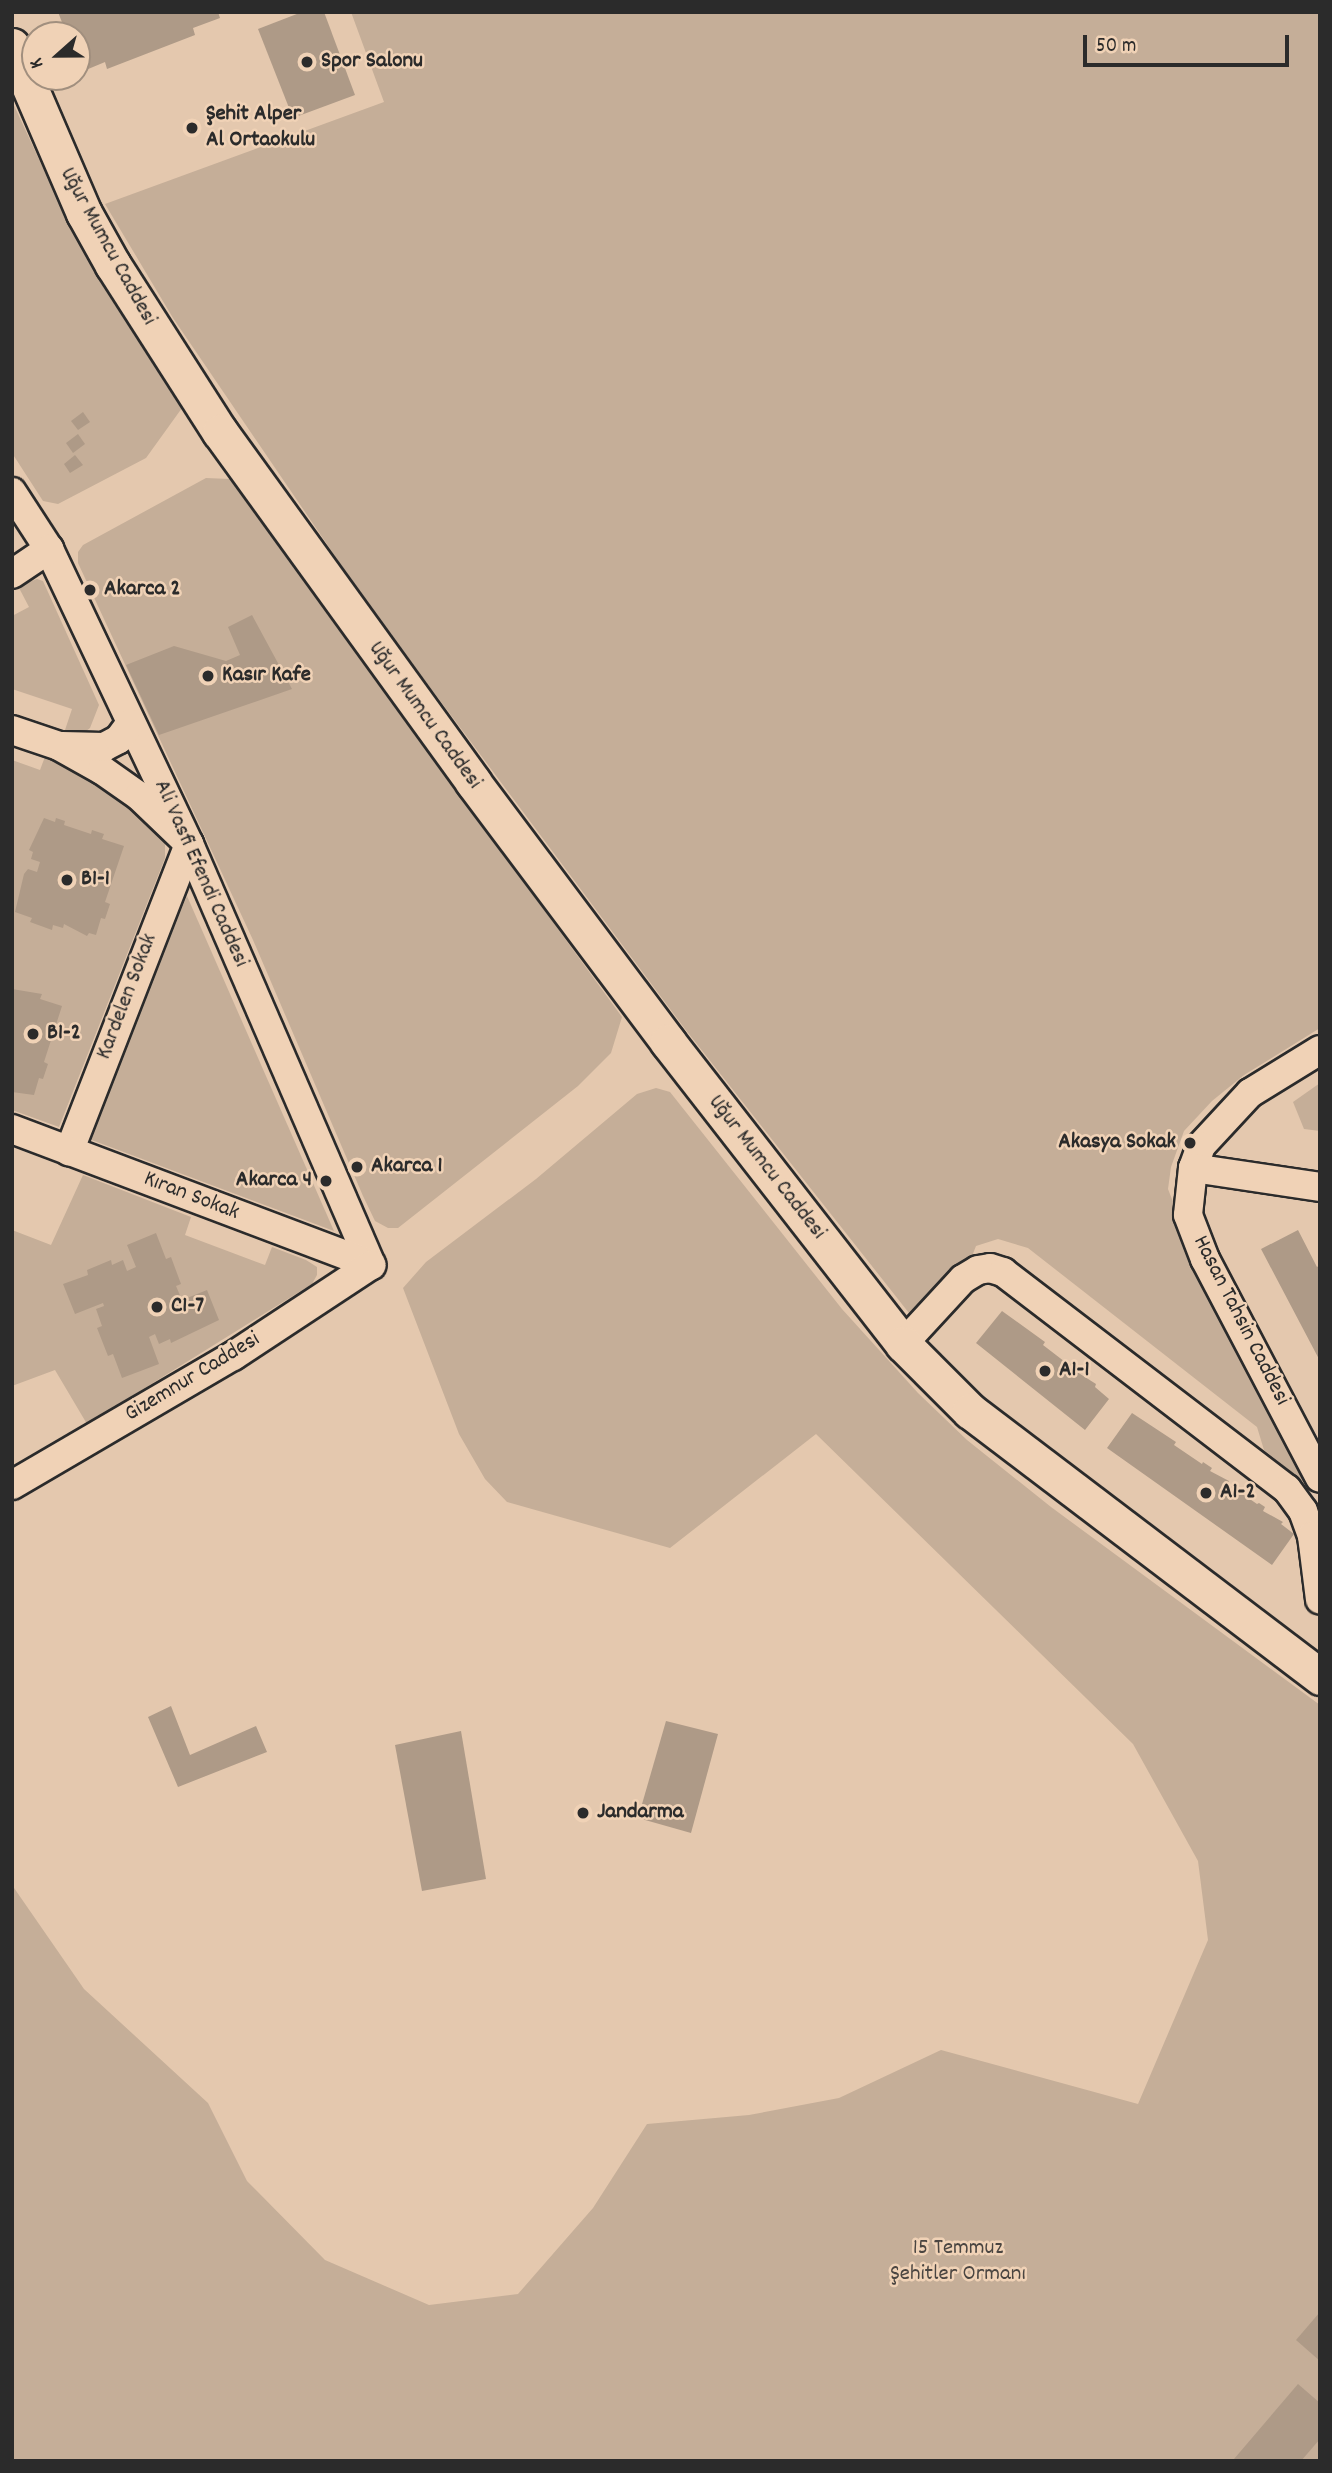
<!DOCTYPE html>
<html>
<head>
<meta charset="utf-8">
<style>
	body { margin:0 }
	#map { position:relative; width:1332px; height:2473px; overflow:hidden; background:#e4c8ae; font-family:Dekko,sans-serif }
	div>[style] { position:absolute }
	.green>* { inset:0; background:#c5ae98 }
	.building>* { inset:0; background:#ae9a87 }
	.roads { filter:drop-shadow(2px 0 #2b2b2b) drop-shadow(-2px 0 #2b2b2b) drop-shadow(0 2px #2b2b2b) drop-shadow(0 -2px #2b2b2b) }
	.minor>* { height:28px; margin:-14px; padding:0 14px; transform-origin:14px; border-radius:14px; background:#f0d2b6 }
	.tertiary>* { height:35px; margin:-17.5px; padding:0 17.5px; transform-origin:17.5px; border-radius:17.5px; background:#f0d2b6 }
	.dots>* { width:19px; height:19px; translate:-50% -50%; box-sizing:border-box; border:4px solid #f0d2b6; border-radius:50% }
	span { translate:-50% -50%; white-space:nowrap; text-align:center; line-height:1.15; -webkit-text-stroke:5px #f0d2b6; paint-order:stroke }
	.poi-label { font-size:23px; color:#2b2b2b; font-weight:700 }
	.left { translate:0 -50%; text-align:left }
	.right { translate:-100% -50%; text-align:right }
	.street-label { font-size:23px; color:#2b2b2b }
	.park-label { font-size:23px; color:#4a4541 }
	.frame { position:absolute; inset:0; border:14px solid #2b2b2b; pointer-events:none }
	.north { position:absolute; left:21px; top:21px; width:70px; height:70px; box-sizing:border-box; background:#f0d2b6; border:2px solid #a18f7e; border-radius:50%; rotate:249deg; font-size:19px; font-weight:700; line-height:28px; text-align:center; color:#2b2b2b }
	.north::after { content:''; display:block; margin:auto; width:24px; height:32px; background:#2b2b2b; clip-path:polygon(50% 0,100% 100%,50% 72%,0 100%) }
	.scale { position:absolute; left:1083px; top:35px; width:206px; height:32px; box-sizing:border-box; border:4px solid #2b2b2b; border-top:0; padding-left:9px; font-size:21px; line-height:24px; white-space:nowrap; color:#2b2b2b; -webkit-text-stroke:5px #f0d2b6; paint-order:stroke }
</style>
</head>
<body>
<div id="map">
	<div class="green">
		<div style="clip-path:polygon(351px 12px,1320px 12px,1320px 1028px,1244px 1075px,1212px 1101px,1184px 1131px,1171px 1167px,1168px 1189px,1200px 1271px,1318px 1493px,1264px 1450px,1257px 1427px,1028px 1248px,998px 1239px,976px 1246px,963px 1279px,920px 1327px,685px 1029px,365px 600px,173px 318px,105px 204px,384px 102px)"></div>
		<div style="clip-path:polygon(12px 101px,43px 168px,99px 274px,182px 408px,146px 458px,58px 504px,43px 501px,12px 453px)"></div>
		<div style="clip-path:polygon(206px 478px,230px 479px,622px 1017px,611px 1053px,578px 1086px,398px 1228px,388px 1228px,375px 1221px,363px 1196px,253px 940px,78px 563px,78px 552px,83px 545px)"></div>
		<div style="clip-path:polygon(37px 579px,43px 581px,99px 705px,90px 728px,81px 735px,63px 736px,72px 709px,12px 689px,12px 616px,29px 607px,18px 586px)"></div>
		<div style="clip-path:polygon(46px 754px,100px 779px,165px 843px,165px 858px,59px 1127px,12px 1110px,12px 760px,40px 770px)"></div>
		<div style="clip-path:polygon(187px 896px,334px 1231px,89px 1139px,142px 1000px)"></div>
		<div style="clip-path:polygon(1320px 1083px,1320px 1131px,1304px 1129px,1293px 1102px)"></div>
		<div style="clip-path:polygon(656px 1088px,670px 1092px,842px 1309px,918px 1393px,967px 1440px,1051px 1507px,1320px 1705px,1320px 2461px,12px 2461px,12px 1885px,84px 1989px,208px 2103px,247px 2181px,325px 2260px,429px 2305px,518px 2294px,593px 2208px,647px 2124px,749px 2115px,839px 2098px,941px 2050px,1138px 2104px,1208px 1940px,1198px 1861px,1133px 1744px,816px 1434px,670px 1548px,507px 1502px,485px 1479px,459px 1434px,403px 1288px,426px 1262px,536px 1179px,637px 1094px)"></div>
		<div style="clip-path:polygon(83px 1175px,191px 1217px,185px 1235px,265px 1265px,272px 1247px,306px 1260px,317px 1267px,317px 1275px,312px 1284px,87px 1424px,55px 1370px,12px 1386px,12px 1230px,51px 1245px)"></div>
	</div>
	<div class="building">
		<div style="clip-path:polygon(58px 12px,218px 12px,220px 18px,193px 28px,195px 35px,107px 69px,105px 62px,81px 72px,77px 62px,77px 35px,67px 35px)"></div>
		<div style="clip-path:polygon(302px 12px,324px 12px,355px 95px,293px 118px,258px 29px)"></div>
		<div style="clip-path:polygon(83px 412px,90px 422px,78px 430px,71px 421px)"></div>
		<div style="clip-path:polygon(78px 434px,85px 444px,73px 453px,66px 443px)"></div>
		<div style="clip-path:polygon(75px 455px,83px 465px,70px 473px,64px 464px)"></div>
		<div style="clip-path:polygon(252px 615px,292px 689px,159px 735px,126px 665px,174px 646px,226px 661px,240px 655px,228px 627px)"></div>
		<div style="clip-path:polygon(44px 818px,55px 822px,56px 818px,65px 821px,64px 825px,91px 834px,92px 830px,104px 834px,102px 839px,124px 846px,105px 902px,110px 904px,105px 919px,101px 918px,96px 935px,89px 933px,87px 936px,64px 924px,63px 928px,53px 925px,52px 930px,30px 922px,32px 918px,15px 912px,24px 874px,28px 869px,37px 872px,40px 862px,31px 859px,33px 852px,29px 850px)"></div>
		<div style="clip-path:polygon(12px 989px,42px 994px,40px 999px,62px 1006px,44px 1062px,48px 1064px,43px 1079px,39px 1078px,34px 1095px,12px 1092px)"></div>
		<div style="clip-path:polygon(1298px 1230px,1317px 1267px,1320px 1265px,1320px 1361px,1261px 1249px)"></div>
		<div style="clip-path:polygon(156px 1233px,166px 1259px,171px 1257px,181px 1284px,176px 1286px,182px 1300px,207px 1290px,219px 1320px,171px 1343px,170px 1339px,159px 1344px,155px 1334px,149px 1337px,159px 1364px,122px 1378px,113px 1354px,108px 1356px,97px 1328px,102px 1326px,96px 1309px,104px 1306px,103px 1303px,75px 1314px,63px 1284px,88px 1275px,87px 1270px,111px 1260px,112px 1265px,123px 1260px,127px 1271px,136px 1267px,127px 1245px)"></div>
		<div style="clip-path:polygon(1002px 1311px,1045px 1342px,1043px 1345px,1069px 1365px,1071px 1363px,1079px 1370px,1077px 1372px,1096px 1384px,1095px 1387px,1109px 1399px,1085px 1430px,976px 1343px)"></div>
		<div style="clip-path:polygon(1132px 1413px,1176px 1442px,1174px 1445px,1202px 1464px,1203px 1462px,1212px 1468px,1210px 1471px,1229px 1481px,1228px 1484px,1257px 1504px,1259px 1503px,1265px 1507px,1263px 1511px,1283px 1522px,1281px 1524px,1294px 1534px,1272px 1565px,1107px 1448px)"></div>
		<div style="clip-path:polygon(171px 1706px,190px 1755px,256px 1726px,267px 1752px,178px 1787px,148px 1717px)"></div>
		<div style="clip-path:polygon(666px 1721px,718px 1734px,691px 1833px,638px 1818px)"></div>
		<div style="clip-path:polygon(461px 1731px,486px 1879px,422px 1891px,395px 1745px)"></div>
		<div style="clip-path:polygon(1320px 2312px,1320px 2361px,1296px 2340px)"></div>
		<div style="clip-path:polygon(1298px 2384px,1320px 2403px,1320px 2439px,1301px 2461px,1236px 2461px,1234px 2459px)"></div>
	</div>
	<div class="roads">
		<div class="minor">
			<div style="left:12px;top:492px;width:68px;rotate:57deg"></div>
			<div style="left:49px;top:549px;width:327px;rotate:64.6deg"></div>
			<div style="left:189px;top:844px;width:459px;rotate:66.6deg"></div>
			<div style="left:12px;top:574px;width:45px;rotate:-34deg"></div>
			<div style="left:12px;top:730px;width:50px;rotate:18.8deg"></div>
			<div style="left:59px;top:746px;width:49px;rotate:29.2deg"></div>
			<div style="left:102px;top:770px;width:45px;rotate:35.1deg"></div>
			<div style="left:139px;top:796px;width:69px;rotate:43.8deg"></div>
			<div style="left:189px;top:844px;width:330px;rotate:111.3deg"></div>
			<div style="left:62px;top:746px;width:42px;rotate:1.4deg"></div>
			<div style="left:104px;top:747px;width:17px;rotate:-28deg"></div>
			<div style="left:119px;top:739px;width:19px;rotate:-54deg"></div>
			<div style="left:1320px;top:1050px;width:82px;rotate:148.4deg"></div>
			<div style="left:1250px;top:1093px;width:72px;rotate:132.8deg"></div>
			<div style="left:1201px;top:1146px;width:23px;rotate:110deg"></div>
			<div style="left:1193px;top:1168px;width:47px;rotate:96.1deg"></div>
			<div style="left:1188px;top:1215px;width:47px;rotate:68.9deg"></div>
			<div style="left:1205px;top:1259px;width:247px;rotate:62.3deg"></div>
			<div style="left:12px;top:1129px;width:384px;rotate:20.7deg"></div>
			<div style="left:1193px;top:1168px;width:128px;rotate:8.5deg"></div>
			<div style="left:903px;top:1344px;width:88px;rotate:-47.3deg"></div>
			<div style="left:963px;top:1279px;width:17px;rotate:-31deg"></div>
			<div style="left:978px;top:1270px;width:12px;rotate:-9deg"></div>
			<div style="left:990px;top:1268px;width:14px;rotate:17deg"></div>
			<div style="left:1003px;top:1272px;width:357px;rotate:37.4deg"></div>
			<div style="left:1287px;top:1489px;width:27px;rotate:54deg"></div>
			<div style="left:1303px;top:1511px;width:27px;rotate:70deg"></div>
			<div style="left:1312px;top:1536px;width:64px;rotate:82.8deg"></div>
			<div style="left:12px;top:1485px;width:256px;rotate:-30.3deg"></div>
			<div style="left:233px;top:1356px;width:165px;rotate:-33.4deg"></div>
		</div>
		<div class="tertiary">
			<div style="left:12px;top:46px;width:182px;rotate:66.7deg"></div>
			<div style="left:84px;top:213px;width:60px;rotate:60.9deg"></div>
			<div style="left:113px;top:265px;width:198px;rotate:57.4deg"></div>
			<div style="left:220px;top:432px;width:432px;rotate:54.1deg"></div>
			<div style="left:473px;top:782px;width:325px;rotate:53.1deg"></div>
			<div style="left:668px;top:1042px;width:383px;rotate:52.1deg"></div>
			<div style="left:903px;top:1344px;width:95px;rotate:45deg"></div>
			<div style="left:970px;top:1411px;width:440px;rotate:37.2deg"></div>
		</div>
	</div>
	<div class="dots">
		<div style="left:307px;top:62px;background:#2b2b2b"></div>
		<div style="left:192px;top:128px;background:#2b2b2b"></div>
		<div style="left:90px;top:590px;background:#2b2b2b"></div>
		<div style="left:208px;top:676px;background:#2b2b2b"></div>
		<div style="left:67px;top:880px;background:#2b2b2b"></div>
		<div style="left:33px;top:1034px;background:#2b2b2b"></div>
		<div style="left:1190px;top:1143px;background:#2b2b2b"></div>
		<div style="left:357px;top:1167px;background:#2b2b2b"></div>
		<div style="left:326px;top:1181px;background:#2b2b2b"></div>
		<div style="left:157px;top:1307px;background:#2b2b2b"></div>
		<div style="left:1045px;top:1371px;background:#2b2b2b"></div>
		<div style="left:1206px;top:1493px;background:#2b2b2b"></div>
		<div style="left:583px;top:1813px;background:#2b2b2b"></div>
	</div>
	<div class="poi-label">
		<span class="left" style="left:321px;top:62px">Spor Salonu</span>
		<span class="left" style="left:206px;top:128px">Şehit Alper<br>Al Ortaokulu</span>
		<span class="left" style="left:104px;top:590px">Akarca 2</span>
		<span class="left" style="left:222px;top:676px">Kasır Kafe</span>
		<span class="left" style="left:81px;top:880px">B1-1</span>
		<span class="left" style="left:47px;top:1034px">B1-2</span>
		<span class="right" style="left:1176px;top:1143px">Akasya Sokak</span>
		<span class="left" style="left:371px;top:1167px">Akarca 1</span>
		<span class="right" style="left:312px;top:1181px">Akarca 4</span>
		<span class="left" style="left:171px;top:1307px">C1-7</span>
		<span class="left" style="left:1059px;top:1371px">A1-1</span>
		<span class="left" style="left:1220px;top:1493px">A1-2</span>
		<span class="left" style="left:597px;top:1813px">Jandarma</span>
	</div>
	<div class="street-label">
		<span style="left:107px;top:247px;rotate:61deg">Uğur Mumcu Caddesi</span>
		<span style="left:424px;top:716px;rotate:54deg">Uğur Mumcu Caddesi</span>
		<span style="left:200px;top:874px;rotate:66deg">Ali Vasfi Efendi Caddesi</span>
		<span style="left:128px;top:997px;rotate:-69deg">Kardelen Sokak</span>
		<span style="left:766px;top:1168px;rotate:52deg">Uğur Mumcu Caddesi</span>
		<span style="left:191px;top:1197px;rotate:21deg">Kıran Sokak</span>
		<span style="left:1240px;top:1321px;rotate:63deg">Hasan Tahsin Caddesi</span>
		<span style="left:193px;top:1378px;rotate:-31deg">Gizemnur Caddesi</span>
	</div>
	<div class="park-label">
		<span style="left:958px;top:2262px">15 Temmuz<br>Şehitler Ormanı</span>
	</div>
	<div class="frame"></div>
	<div class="north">K</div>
	<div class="scale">50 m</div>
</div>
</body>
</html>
